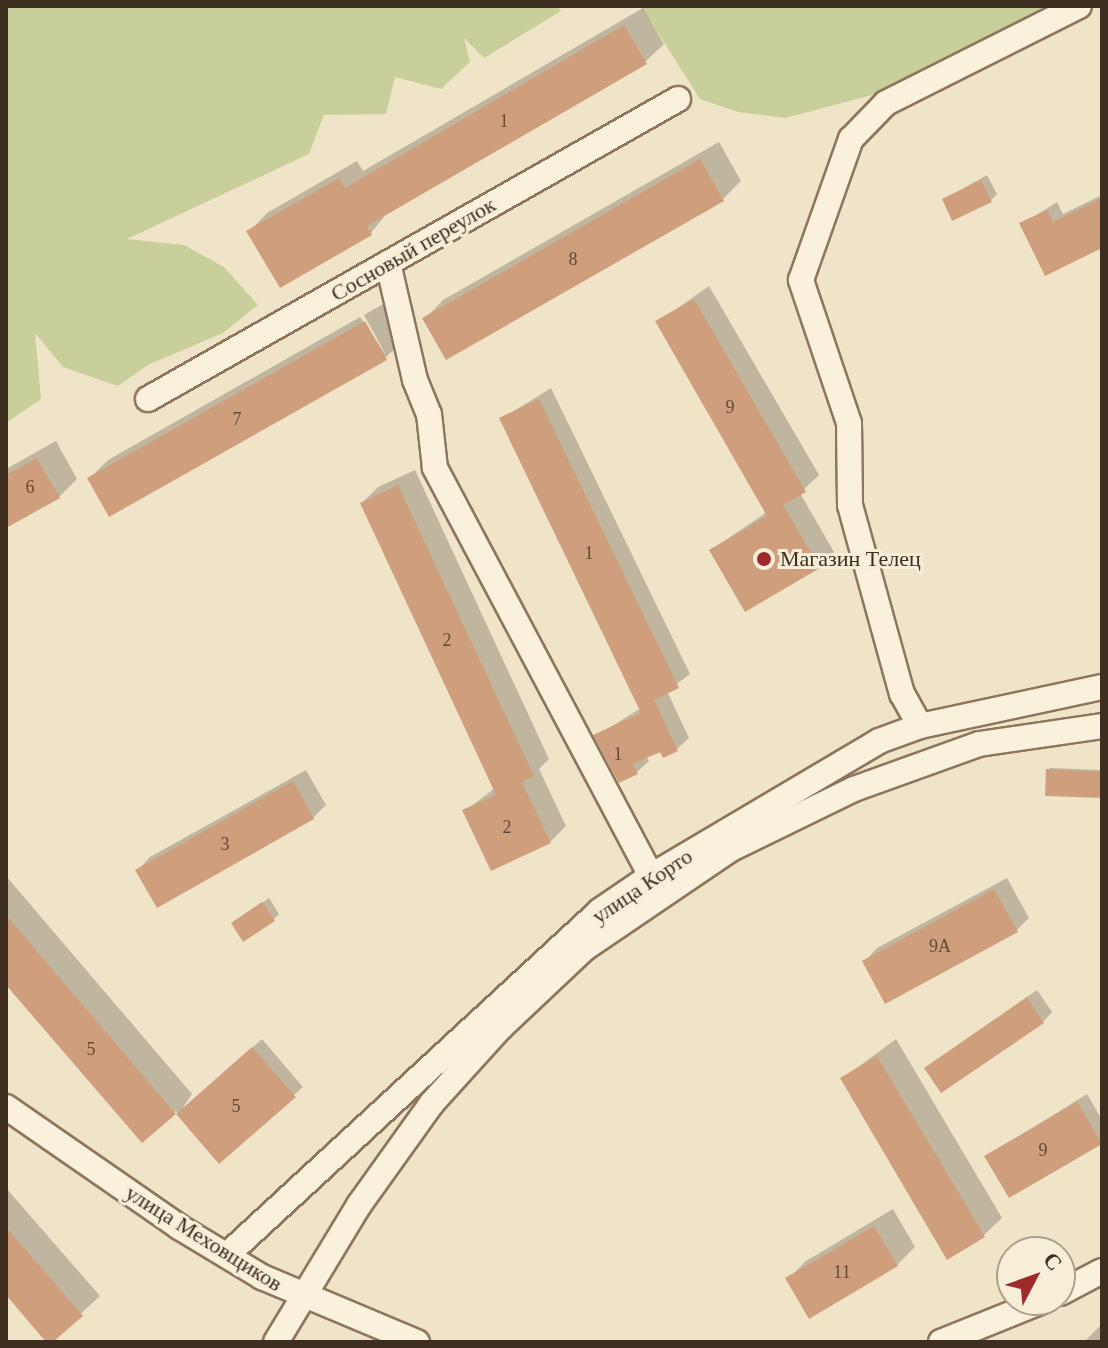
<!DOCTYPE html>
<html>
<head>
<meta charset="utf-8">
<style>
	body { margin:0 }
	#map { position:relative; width:1108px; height:1348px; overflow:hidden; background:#f0e4c8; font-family:"Times New Roman",serif }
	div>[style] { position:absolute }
	.green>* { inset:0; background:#c9cf9b }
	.shadow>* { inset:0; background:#0003 }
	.building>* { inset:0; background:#cf9f7d }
	.roads { filter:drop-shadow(2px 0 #8d765c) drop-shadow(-2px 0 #8d765c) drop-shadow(0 2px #8d765c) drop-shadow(0 -2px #8d765c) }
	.minor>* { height:24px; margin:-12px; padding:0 12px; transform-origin:12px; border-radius:12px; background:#faf1dc }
	.dots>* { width:22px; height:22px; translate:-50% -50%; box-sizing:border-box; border:4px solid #f7eed8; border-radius:50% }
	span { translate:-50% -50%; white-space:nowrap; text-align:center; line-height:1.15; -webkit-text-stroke:6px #f7eed8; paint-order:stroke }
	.number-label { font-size:18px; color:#624a37 }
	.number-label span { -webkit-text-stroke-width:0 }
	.street-label { font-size:22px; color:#3d2e20 }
	.poi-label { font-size:22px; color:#3d2e20 }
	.left { translate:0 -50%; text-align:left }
	.frame { position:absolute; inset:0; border:8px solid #3d2e20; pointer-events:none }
	.north { position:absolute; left:996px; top:1236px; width:80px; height:80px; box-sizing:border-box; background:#f7eed8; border:2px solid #ada18e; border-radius:50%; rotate:49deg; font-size:22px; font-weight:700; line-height:32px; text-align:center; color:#3d2e20 }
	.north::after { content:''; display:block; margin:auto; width:28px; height:36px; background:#9e2a2b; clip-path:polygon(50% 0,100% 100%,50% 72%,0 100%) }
</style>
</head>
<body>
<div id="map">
	<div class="green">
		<div style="clip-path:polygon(6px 6px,557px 6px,561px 11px,484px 58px,464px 38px,470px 62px,441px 89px,395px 77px,386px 114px,324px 115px,309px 154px,127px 239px,184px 245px,224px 267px,258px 305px,223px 333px,148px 365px,118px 386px,63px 367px,35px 333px,41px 399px,6px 423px)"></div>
		<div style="clip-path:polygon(641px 6px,1045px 6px,985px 45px,876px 94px,785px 118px,738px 112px,700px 99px)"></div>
	</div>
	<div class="shadow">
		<div style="clip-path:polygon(643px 8px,664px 44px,645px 62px,388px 212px,371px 233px,249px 232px,267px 213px,357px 161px,363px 171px)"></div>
		<div style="clip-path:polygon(719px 142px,741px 181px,723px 199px,447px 357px,425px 319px,443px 300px)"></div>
		<div style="clip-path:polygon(987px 175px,997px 194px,991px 200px,944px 199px)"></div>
		<div style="clip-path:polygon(1102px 195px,1102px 245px,1022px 224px,1057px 202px,1063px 214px)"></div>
		<div style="clip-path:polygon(709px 286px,819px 475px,800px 493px,834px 552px,819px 566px,711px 550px,767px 512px,658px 322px)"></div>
		<div style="clip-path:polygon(383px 304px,404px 340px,385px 358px,90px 478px,108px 460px,360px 317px,386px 355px,364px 315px)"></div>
		<div style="clip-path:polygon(551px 388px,690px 674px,667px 691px,689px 738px,677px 749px,646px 756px,649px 761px,637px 772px,596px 736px,641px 708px,501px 419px)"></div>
		<div style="clip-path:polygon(56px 441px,77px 479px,59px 497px,6px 526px,6px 469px)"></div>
		<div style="clip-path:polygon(415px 470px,549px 759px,539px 769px,566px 826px,550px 842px,465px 811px,495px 788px,362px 503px,378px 487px)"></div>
		<div style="clip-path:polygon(1050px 768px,1102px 770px,1102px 796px,1048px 770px)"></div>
		<div style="clip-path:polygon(306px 770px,326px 805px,313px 818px,138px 870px,150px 857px)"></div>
		<div style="clip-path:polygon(6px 876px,192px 1094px,180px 1112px,262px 1039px,303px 1087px,219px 1161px,176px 1111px,142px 1140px,6px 982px)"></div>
		<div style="clip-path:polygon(1007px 878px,1029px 918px,1017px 930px,865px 961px,877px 948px)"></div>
		<div style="clip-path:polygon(269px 898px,279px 914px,273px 920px,233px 923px)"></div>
		<div style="clip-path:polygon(1037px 990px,1052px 1012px,1043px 1022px,926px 1068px)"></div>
		<div style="clip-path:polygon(896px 1039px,1002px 1218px,983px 1236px,842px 1079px)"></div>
		<div style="clip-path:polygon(1087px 1094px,1102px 1120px,1100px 1143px,987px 1156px)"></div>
		<div style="clip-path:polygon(6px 1188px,100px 1296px,50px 1342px,6px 1292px)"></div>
		<div style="clip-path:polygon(893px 1209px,915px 1247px,897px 1265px,788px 1279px,806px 1261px)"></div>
		<div style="clip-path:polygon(1102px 1326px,1102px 1342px,1084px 1342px,1099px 1327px)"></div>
	</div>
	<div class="building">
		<div style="clip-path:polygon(624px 25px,647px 64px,367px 226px,372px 235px,280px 288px,246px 231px,339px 178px,345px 188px)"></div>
		<div style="clip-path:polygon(700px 159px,724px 201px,446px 360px,422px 318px)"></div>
		<div style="clip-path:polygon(981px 180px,992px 202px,952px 221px,942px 199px)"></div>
		<div style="clip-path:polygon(1102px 198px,1102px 248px,1045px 276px,1019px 223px,1047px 210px,1053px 222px)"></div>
		<div style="clip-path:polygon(694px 299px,806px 492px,783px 505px,820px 568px,745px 612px,709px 550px,767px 516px,655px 321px)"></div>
		<div style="clip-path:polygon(365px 321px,387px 360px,109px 517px,87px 478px)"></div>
		<div style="clip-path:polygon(539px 399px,679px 688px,654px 700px,678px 751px,663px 758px,660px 752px,633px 764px,638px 774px,619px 783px,593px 735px,641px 713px,499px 418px)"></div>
		<div style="clip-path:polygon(37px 458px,60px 498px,6px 528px,6px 475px)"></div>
		<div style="clip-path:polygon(398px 485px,534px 776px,522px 782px,551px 843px,491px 871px,462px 810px,496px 795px,360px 503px)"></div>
		<div style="clip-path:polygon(1046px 769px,1102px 772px,1102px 798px,1045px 796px)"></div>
		<div style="clip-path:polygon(293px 781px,314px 819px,157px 908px,135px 870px)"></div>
		<div style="clip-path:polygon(994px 889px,1018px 932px,885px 1004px,862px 961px)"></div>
		<div style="clip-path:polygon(262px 902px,275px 921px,243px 942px,231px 923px)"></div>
		<div style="clip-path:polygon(6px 915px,176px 1114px,142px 1143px,6px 985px)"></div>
		<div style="clip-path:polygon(1027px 997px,1044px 1023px,941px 1093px,924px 1068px)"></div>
		<div style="clip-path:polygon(252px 1047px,296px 1097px,219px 1164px,176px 1114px)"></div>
		<div style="clip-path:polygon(877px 1056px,985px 1237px,947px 1260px,840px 1078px)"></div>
		<div style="clip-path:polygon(1077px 1102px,1102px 1144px,1009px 1198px,984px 1156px)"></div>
		<div style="clip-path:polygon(874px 1226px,898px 1266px,809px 1319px,785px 1278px)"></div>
		<div style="clip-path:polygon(6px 1227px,83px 1316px,53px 1342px,46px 1342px,6px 1295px)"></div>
	</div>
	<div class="roads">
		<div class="minor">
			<div style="left:388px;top:263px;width:120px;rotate:77deg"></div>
			<div style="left:415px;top:380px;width:37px;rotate:68deg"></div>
			<div style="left:429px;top:414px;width:54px;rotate:83.7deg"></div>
			<div style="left:435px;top:468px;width:462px;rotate:62.1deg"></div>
			<div style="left:148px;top:399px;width:609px;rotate:-29.51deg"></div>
			<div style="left:920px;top:726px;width:37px;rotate:-119deg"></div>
			<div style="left:902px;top:694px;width:196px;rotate:-105.4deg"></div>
			<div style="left:850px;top:505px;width:82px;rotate:-90.7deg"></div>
			<div style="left:849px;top:423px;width:151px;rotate:-108.6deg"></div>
			<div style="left:801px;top:280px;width:150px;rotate:-70.5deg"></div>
			<div style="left:851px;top:139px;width:50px;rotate:-45.8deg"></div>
			<div style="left:886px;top:103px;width:216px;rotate:-26.7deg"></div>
			<div style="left:6px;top:1107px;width:211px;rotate:34.7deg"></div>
			<div style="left:179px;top:1227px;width:97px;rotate:31.1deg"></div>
			<div style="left:262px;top:1277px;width:168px;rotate:22.8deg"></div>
			<div style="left:227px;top:1255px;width:509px;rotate:-42.69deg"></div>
			<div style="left:601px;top:910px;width:60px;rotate:-34.2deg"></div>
			<div style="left:651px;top:876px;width:265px;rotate:-30.6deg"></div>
			<div style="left:879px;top:741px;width:44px;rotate:-20.1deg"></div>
			<div style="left:920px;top:726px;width:186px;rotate:-12.1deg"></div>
			<div style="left:1060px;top:1293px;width:47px;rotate:-27.6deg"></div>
			<div style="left:276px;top:1342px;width:160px;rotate:-58.8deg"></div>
			<div style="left:359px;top:1205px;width:125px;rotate:-54.4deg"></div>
			<div style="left:432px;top:1103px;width:101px;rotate:-47.8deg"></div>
			<div style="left:500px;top:1028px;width:117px;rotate:-43.3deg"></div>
			<div style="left:585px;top:948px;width:174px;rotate:-34.2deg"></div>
			<div style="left:729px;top:850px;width:139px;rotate:-26deg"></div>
			<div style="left:854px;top:789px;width:133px;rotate:-19.8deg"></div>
			<div style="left:979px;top:744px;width:124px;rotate:-8.3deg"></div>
			<div style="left:941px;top:1342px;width:112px;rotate:-22deg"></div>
		</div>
	</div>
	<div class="dots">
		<div style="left:764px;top:559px;background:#9e2a2b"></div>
	</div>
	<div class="number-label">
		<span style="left:504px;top:121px">1</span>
		<span style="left:573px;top:259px">8</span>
		<span style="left:730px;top:407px">9</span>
		<span style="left:237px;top:419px">7</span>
		<span style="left:30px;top:487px">6</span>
		<span style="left:589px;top:553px">1</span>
		<span style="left:447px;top:640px">2</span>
		<span style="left:618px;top:754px">1</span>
		<span style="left:507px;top:827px">2</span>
		<span style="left:225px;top:844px">3</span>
		<span style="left:940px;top:946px">9А</span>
		<span style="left:91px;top:1049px">5</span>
		<span style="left:236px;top:1106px">5</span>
		<span style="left:1043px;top:1150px">9</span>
		<span style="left:842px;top:1272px">11</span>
	</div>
	<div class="street-label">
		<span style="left:413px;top:249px;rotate:-30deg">Сосновый переулок</span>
		<span style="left:642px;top:886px;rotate:-34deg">улица Корто</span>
		<span style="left:204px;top:1238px;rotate:32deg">улица Меховщиков</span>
	</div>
	<div class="poi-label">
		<span class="left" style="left:780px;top:559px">Магазин Телец</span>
	</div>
	<div class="frame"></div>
	<div class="north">С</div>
</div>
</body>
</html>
